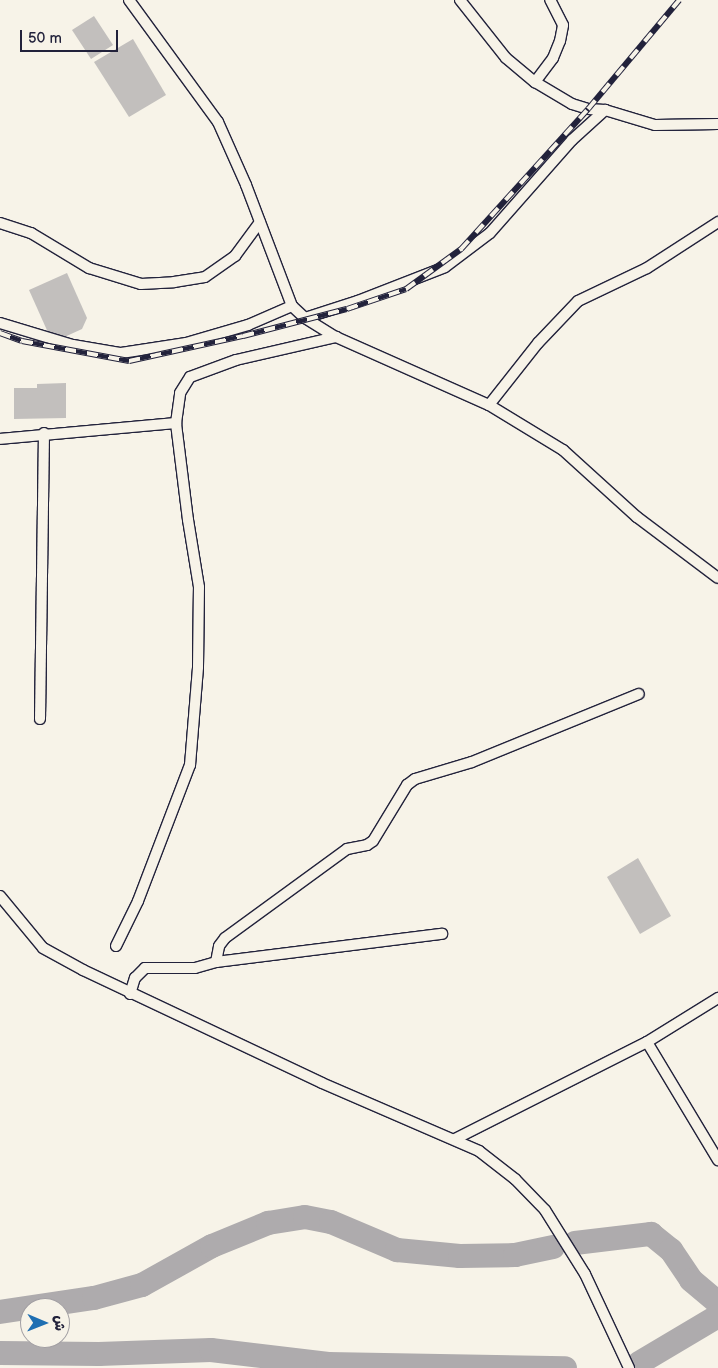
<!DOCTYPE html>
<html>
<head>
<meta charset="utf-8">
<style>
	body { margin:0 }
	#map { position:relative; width:718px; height:1368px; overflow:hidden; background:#f7f3e8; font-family:"Balsamiq Sans","Playpen Sans Arabic",sans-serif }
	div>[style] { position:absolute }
	.river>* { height:24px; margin:-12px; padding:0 12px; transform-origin:12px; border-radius:12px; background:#aeabad }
	.building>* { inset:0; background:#c2bfbd }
	.roads { filter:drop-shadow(1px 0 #22223b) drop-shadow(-1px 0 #22223b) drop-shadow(0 1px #22223b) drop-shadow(0 -1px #22223b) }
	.minor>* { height:10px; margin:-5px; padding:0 5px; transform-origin:5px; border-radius:5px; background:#f7f3e8 }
	.rail>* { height:5.5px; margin-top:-2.75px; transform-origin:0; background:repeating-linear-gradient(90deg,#f7f3e8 0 11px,#22223b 0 22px); box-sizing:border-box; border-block:1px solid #22223b }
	span { translate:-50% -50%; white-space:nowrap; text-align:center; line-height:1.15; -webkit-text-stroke:4px #f7f3e8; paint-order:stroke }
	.north { position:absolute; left:20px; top:1298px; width:50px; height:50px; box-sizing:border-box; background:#f7f3e8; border:1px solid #a29fa3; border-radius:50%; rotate:91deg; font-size:14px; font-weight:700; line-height:20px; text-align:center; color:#22223b }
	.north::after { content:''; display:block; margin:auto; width:18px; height:22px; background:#1f6fb2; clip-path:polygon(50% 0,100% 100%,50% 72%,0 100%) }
	.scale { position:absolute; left:20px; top:30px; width:98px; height:22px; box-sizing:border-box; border:2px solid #22223b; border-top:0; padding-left:6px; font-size:15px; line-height:18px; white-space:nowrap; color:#22223b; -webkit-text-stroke:4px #f7f3e8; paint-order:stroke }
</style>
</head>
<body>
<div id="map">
	<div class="river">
		<div style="left:575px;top:1243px;width:77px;rotate:-6.8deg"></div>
		<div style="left:651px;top:1234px;width:26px;rotate:39deg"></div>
		<div style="left:671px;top:1250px;width:36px;rotate:56deg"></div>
		<div style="left:691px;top:1280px;width:35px;rotate:40deg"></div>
		<div style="left:0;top:1312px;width:95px;rotate:-8.5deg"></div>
		<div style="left:94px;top:1298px;width:50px;rotate:-15.2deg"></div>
		<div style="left:142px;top:1285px;width:80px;rotate:-29.1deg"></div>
		<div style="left:212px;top:1246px;width:61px;rotate:-22.3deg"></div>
		<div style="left:268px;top:1223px;width:37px;rotate:-9deg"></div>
		<div style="left:305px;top:1217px;width:26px;rotate:11deg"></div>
		<div style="left:331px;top:1222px;width:72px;rotate:23deg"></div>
		<div style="left:397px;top:1250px;width:63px;rotate:5.4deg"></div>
		<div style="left:460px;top:1256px;width:55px;rotate:-1deg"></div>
		<div style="left:515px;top:1255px;width:39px;rotate:-12deg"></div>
		<div style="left:0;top:1353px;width:99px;rotate:0.6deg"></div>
		<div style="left:99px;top:1354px;width:112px;rotate:-2deg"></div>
		<div style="left:211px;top:1350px;width:118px;rotate:6.8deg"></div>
		<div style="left:328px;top:1364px;width:237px;rotate:1deg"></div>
		<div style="left:639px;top:1363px;width:92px;rotate:-30.7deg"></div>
	</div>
	<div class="building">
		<div style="clip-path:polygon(94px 16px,113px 45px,91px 59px,72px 30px)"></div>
		<div style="clip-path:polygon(133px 39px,166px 95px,129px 117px,94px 62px)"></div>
		<div style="clip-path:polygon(67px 273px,87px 318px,82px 329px,60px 339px,50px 337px,29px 290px)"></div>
		<div style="clip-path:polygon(66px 383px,66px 418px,14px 419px,14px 388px,37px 388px,37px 384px)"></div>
		<div style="clip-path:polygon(638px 858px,671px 916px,640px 934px,607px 877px)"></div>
	</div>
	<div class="roads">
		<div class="minor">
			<div style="left:129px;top:0;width:151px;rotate:53.9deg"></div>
			<div style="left:218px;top:122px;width:69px;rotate:66deg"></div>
			<div style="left:246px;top:185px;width:129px;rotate:69.2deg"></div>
			<div style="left:292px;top:306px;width:18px;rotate:43deg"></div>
			<div style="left:305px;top:318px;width:36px;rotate:32deg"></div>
			<div style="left:460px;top:0;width:74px;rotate:51.6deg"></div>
			<div style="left:506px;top:58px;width:38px;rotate:40deg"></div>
			<div style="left:535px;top:82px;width:43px;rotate:30.7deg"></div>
			<div style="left:572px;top:104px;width:17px;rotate:17deg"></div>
			<div style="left:588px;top:109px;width:17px;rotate:3deg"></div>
			<div style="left:605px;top:110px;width:52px;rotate:16.7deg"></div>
			<div style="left:655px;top:125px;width:63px;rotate:-0.9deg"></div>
			<div style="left:535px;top:82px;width:30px;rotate:-53deg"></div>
			<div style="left:553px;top:58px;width:18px;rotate:-68deg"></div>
			<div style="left:560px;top:41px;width:16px;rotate:-79deg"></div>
			<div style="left:563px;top:25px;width:28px;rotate:-117deg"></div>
			<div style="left:0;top:223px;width:33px;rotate:18deg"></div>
			<div style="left:31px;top:233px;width:68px;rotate:31.1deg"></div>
			<div style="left:89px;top:268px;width:54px;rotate:17.1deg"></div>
			<div style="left:141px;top:284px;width:33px;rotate:-3deg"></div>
			<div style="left:174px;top:282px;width:31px;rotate:-9deg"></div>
			<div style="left:205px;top:277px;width:37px;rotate:-35deg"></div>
			<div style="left:235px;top:256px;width:42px;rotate:-53.7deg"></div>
			<div style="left:305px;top:318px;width:56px;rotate:-17.8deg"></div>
			<div style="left:358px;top:301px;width:93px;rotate:-21.3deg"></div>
			<div style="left:445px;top:267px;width:56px;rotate:-37.1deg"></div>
			<div style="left:490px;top:233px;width:124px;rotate:-48.6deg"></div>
			<div style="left:572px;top:140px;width:45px;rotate:-42.3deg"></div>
			<div style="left:0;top:323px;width:76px;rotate:16.8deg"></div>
			<div style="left:73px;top:345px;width:49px;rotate:9.5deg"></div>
			<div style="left:121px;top:353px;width:66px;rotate:-8.7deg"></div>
			<div style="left:186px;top:343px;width:65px;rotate:-16.2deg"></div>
			<div style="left:248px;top:325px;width:48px;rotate:-23.4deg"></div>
			<div style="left:489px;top:405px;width:79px;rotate:-51.7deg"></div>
			<div style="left:538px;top:343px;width:58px;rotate:-46.4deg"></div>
			<div style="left:578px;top:301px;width:76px;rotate:-25.6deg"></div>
			<div style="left:647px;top:268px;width:85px;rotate:-32.9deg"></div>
			<div style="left:0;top:439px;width:177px;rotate:-5.2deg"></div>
			<div style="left:40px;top:719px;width:286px;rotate:-89.2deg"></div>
			<div style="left:0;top:896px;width:67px;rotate:50.4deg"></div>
			<div style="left:43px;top:948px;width:46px;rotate:28.8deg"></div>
			<div style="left:83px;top:970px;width:264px;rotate:25.3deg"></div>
			<div style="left:322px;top:1083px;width:171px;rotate:23.4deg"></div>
			<div style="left:479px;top:1151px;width:46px;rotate:37.9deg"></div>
			<div style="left:515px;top:1179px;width:43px;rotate:45.9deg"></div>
			<div style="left:545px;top:1210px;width:75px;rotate:58deg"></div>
			<div style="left:585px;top:1274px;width:104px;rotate:64.9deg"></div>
			<div style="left:116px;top:946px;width:50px;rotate:-63.9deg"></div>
			<div style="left:138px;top:901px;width:146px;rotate:-69.1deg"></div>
			<div style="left:190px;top:765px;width:98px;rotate:-85.3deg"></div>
			<div style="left:198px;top:667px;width:80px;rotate:-89.3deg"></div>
			<div style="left:199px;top:587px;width:68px;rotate:-99.3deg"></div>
			<div style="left:188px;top:520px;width:98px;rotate:-97.1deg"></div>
			<div style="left:176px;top:423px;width:30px;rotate:-82deg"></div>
			<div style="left:180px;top:393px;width:19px;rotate:-58deg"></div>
			<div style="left:190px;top:377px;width:49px;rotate:-20.3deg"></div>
			<div style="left:236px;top:360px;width:103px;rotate:-13deg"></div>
			<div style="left:336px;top:337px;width:167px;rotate:24deg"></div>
			<div style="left:489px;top:405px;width:87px;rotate:31.3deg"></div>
			<div style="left:563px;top:450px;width:100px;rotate:42.2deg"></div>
			<div style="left:637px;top:517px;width:101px;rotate:37deg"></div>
			<div style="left:216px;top:962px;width:16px;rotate:-79deg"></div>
			<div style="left:219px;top:946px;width:10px;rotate:-53deg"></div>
			<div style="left:225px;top:938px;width:151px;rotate:-36.1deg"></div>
			<div style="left:347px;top:849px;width:20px;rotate:-11deg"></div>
			<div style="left:367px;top:845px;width:7px;rotate:-34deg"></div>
			<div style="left:373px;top:841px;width:66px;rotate:-58.7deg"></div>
			<div style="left:407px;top:785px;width:10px;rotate:-37deg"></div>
			<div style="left:415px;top:779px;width:59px;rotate:-16.6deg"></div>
			<div style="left:472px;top:762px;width:180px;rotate:-22.2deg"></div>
			<div style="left:130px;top:994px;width:17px;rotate:-73deg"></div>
			<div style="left:135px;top:978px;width:14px;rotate:-45deg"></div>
			<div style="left:145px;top:968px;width:50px"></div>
			<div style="left:195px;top:968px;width:22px;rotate:-16deg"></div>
			<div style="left:216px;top:962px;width:228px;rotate:-7.1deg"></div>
			<div style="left:647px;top:1042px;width:138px;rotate:59deg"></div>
			<div style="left:455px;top:1139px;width:215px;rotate:-26.8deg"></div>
			<div style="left:647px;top:1042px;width:84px;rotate:-31.8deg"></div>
		</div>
	</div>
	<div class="rail">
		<div style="left:0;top:333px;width:23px;rotate:20deg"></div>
		<div style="left:22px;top:341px;width:109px;rotate:10.6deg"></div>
		<div style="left:129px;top:361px;width:117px;rotate:-12.4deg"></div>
		<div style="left:243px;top:336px;width:107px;rotate:-14.6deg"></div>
		<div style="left:347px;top:309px;width:62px;rotate:-18.7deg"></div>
		<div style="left:406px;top:289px;width:68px;rotate:-36deg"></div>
		<div style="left:461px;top:249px;width:189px;rotate:-47.8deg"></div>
		<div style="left:588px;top:109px;width:142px;rotate:-50.1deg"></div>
	</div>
	<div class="north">ش</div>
	<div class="scale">50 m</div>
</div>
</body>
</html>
